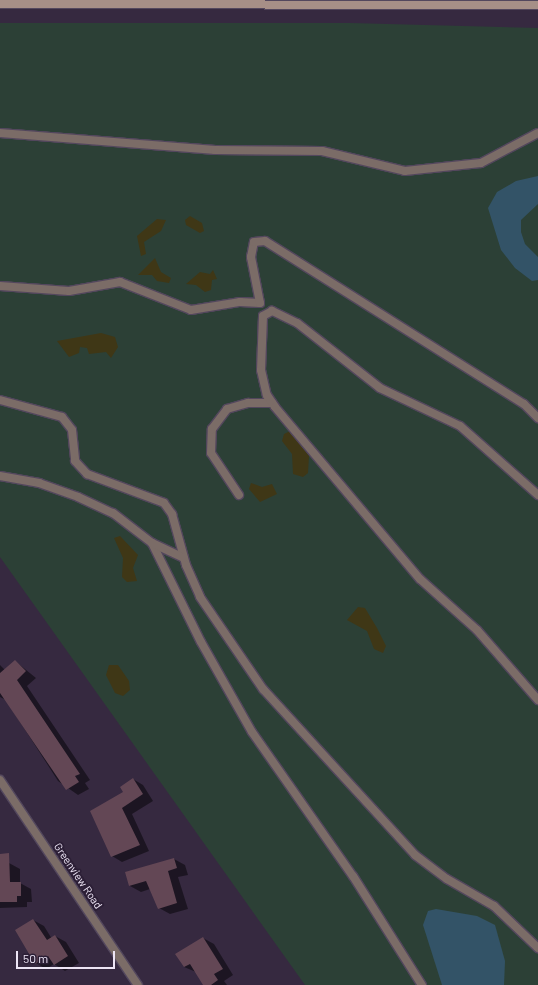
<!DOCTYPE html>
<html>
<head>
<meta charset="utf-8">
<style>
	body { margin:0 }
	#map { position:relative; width:538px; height:985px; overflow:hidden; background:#362940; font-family:Barlow,sans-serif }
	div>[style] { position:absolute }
	.green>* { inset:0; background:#2c4036 }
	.sand>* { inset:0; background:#3f3716 }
	.water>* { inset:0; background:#335367 }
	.shadow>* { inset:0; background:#0007 }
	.building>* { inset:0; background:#634755 }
	.roads { filter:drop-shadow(1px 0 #53475d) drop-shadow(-1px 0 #53475d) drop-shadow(0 1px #53475d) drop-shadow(0 -1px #53475d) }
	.lane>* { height:8px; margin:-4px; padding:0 4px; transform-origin:4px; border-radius:4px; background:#7b6c67 }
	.street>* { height:8px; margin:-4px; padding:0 4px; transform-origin:4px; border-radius:4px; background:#7b6c67 }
	.secondary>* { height:8px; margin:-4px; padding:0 4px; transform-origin:4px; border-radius:4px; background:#a68f87 }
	span { translate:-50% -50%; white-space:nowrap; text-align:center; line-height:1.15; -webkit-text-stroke:4px #2c1f36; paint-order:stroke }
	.street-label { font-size:11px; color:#ede5f5 }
	.scale { position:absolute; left:16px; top:951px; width:99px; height:18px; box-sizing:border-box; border:2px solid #ede5f5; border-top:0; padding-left:5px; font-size:12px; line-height:14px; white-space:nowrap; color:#ede5f5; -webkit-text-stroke:3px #2c1f36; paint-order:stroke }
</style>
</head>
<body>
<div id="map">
	<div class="green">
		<div style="clip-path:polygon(0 23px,350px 23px,538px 28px,538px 985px,305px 985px,0 557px)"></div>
	</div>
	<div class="sand">
		<div style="clip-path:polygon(190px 216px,202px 223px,204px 231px,200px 233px,186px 225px,185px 220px)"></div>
		<div style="clip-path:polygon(157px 219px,166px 220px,161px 231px,144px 242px,146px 254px,141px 256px,137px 236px)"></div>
		<div style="clip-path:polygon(155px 258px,161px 272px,171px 278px,169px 283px,157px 281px,152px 275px,138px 275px)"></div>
		<div style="clip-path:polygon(213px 270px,217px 279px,212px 280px,211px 290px,205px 292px,196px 285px,186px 284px,200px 272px,210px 274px)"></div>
		<div style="clip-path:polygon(101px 333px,115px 337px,118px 347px,111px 358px,106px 352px,89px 354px,87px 348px,80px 347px,79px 353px,69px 357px,57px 341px)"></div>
		<div style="clip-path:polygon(290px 431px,309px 456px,308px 473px,303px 477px,293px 474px,292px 454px,282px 441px,284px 434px)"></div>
		<div style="clip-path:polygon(251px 483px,262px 487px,272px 484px,277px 494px,260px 502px,249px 489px)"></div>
		<div style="clip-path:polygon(120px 536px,138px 555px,133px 568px,137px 581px,127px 582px,122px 577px,123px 558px,114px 538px)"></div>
		<div style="clip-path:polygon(358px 607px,365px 608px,377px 628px,386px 646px,383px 653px,374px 649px,367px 631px,347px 620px)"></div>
		<div style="clip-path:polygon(109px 665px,118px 665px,129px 681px,130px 690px,123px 696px,115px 693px,106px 675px)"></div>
	</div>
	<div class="water">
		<div style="clip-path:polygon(538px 176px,538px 204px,521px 220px,521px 232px,525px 244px,538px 257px,538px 280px,532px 281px,515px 268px,501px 250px,488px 208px,497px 192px,516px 181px)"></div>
		<div style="clip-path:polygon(436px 909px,477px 916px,495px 925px,505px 961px,504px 985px,442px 985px,423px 925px,428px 911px)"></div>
	</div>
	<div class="shadow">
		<div style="clip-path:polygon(15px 661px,36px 678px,27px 686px,90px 780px,85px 783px,89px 789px,78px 795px,58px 781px,6px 700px,0 697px,0 665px,5px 670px)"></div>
		<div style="clip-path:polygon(133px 779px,143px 785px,153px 801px,132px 814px,149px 851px,122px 862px,112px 856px,124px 792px)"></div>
		<div style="clip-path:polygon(174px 859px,185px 865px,188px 875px,178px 877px,188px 909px,170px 914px,159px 908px,150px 889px,141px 892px,130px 886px,126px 873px)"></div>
		<div style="clip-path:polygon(0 863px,9px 863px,20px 869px,20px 883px,31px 889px,32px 902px,27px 902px,27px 907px,0 908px)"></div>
		<div style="clip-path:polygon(33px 920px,44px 926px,52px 939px,55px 936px,66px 942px,79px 963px,65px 971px,54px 964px,46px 969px,36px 963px)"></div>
		<div style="clip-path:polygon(203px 938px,214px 944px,233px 975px,224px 981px,227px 985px,204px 985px,196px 972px,184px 967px)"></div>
	</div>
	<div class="building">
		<div style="clip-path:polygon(15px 660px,26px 671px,17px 680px,80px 774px,75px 776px,79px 782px,66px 790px,0 693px,0 673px)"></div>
		<div style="clip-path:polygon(133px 778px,143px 794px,122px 808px,140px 845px,111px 857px,90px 811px,123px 792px,120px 787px)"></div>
		<div style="clip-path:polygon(9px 853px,10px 882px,21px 882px,21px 896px,17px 896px,17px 902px,0 902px,0 854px)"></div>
		<div style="clip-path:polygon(174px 858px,177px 868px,168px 871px,177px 903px,158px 909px,146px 881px,129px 886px,125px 872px)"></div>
		<div style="clip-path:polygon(33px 919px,47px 940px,55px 935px,68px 956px,54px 965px,48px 956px,35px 964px,15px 930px)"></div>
		<div style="clip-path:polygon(203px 937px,223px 969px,214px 974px,218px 980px,211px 985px,203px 985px,190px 964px,184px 967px,175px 954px)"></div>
	</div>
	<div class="roads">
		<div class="lane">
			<div style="left:0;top:133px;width:216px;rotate:4.5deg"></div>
			<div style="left:215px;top:150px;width:107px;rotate:0.5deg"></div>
			<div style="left:322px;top:151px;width:85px;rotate:13.5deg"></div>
			<div style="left:405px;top:171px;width:76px;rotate:-6deg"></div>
			<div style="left:481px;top:163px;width:64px;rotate:-27.8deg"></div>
			<div style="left:0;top:286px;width:69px;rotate:4.1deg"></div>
			<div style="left:69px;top:291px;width:52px;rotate:-10deg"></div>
			<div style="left:120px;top:282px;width:76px;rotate:21.5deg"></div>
			<div style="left:191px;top:310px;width:50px;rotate:-9.3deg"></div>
			<div style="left:240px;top:302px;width:20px;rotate:3deg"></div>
			<div style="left:260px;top:303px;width:47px;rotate:-101.1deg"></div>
			<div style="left:251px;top:257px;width:15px;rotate:-79deg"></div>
			<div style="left:254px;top:242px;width:11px;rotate:-5deg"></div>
			<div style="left:265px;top:241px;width:306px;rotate:32.2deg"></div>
			<div style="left:524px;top:404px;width:20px;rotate:45deg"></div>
			<div style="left:0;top:400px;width:64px;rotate:15.3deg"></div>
			<div style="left:62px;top:417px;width:16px;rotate:52deg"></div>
			<div style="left:72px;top:430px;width:31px;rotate:84deg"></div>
			<div style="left:75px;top:461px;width:18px;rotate:47deg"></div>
			<div style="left:87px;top:474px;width:82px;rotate:20.6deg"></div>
			<div style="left:164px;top:503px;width:14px;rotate:54deg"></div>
			<div style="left:172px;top:514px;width:53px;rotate:74.6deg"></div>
			<div style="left:186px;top:565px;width:35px;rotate:66deg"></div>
			<div style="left:200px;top:597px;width:112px;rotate:55.6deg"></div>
			<div style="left:263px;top:689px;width:225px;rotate:47.5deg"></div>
			<div style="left:415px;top:855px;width:40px;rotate:37deg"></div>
			<div style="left:447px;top:879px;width:54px;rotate:29.9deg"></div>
			<div style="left:494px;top:906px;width:61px;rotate:43.7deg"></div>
			<div style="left:0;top:476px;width:40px;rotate:10deg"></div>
			<div style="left:39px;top:483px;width:41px;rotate:19.7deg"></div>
			<div style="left:78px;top:497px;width:38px;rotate:25deg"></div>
			<div style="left:113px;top:513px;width:49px;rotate:37.6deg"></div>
			<div style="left:152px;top:543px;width:110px;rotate:63.7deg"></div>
			<div style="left:201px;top:642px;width:103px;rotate:60.5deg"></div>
			<div style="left:252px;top:732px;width:176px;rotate:55deg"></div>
			<div style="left:353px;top:876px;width:129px;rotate:57.7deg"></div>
			<div style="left:239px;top:495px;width:50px;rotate:-123.7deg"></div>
			<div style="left:211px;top:453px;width:24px;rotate:-88deg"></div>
			<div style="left:212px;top:429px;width:25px;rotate:-53deg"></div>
			<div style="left:227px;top:409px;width:22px;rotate:-16deg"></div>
			<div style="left:248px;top:403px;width:24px"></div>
			<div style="left:538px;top:495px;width:104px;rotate:-138.5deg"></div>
			<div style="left:460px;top:426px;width:89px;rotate:-154.6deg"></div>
			<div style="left:380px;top:388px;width:105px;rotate:-141.9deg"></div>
			<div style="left:297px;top:323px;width:28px;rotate:-154deg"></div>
			<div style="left:272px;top:311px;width:10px;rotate:151deg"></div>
			<div style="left:263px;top:316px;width:54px;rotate:92.1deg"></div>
			<div style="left:261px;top:370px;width:26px;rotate:77deg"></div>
			<div style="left:267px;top:395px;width:14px;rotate:56deg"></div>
			<div style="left:275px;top:407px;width:225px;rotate:49.9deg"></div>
			<div style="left:420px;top:579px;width:76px;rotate:41.8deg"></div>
			<div style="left:477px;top:630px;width:93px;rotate:48.9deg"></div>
			<div style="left:152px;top:543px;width:35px;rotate:25deg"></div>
		</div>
		<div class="street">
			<div style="left:0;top:780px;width:247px;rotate:56.1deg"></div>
		</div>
		<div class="secondary">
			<div style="left:0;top:4px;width:538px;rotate:0.11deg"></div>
		</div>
	</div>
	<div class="street-label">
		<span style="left:78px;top:876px;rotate:56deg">Greenview Road</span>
	</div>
	<div class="scale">50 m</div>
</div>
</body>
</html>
